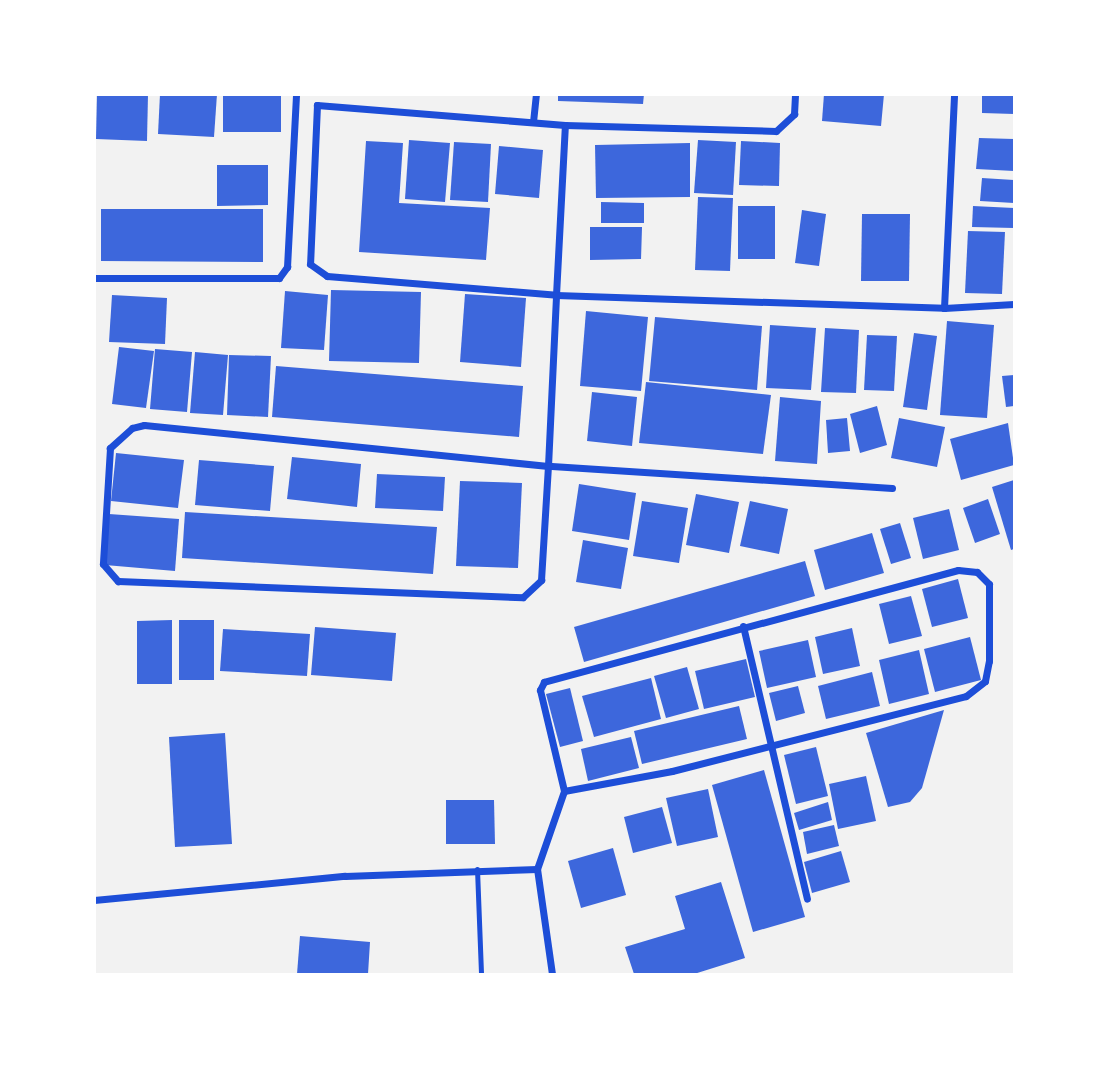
<!DOCTYPE html>
<html>
<head>
<meta charset="utf-8">
<style>
	body { margin:0 }
	#map { position:relative; width:1109px; height:1069px; overflow:hidden; background:#f2f2f2; font-family:"Golos Text",sans-serif }
	div>[style] { position:absolute }
	.building>* { inset:0; background:#3d67dc }
	.service>* { height:5px; margin:-2.5px; padding:0 2.5px; transform-origin:2.5px; border-radius:2.5px; background:#1d4ed8 }
	.minor>* { height:7px; margin:-3.5px; padding:0 3.5px; transform-origin:3.5px; border-radius:3.5px; background:#1d4ed8 }
	span { translate:-50% -50%; white-space:nowrap; text-align:center; line-height:1.15; -webkit-text-stroke:6px #fff; paint-order:stroke }
	.frame { position:absolute; inset:0; border:96px solid #fff; pointer-events:none }
</style>
</head>
<body>
<div id="map">
	<div class="building">
		<div style="clip-path:polygon(97px 94px,148px 94px,147px 141px,96px 139px)"></div>
		<div style="clip-path:polygon(160px 94px,217px 94px,214px 137px,158px 134px)"></div>
		<div style="clip-path:polygon(223px 94px,281px 94px,281px 132px,223px 132px)"></div>
		<div style="clip-path:polygon(558px 94px,644px 94px,643px 104px,558px 101px)"></div>
		<div style="clip-path:polygon(824px 94px,884px 94px,881px 126px,822px 121px)"></div>
		<div style="clip-path:polygon(982px 94px,1014px 94px,1014px 114px,982px 113px)"></div>
		<div style="clip-path:polygon(979px 138px,1014px 139px,1014px 171px,976px 169px)"></div>
		<div style="clip-path:polygon(409px 140px,450px 143px,445px 202px,405px 199px)"></div>
		<div style="clip-path:polygon(698px 140px,736px 142px,733px 195px,694px 193px)"></div>
		<div style="clip-path:polygon(366px 141px,403px 143px,399px 203px,490px 208px,486px 260px,359px 252px)"></div>
		<div style="clip-path:polygon(741px 141px,780px 143px,779px 186px,739px 185px)"></div>
		<div style="clip-path:polygon(454px 142px,491px 144px,488px 202px,450px 200px)"></div>
		<div style="clip-path:polygon(690px 143px,690px 197px,596px 198px,595px 145px)"></div>
		<div style="clip-path:polygon(499px 146px,543px 150px,539px 198px,495px 194px)"></div>
		<div style="clip-path:polygon(217px 165px,268px 165px,268px 205px,217px 206px)"></div>
		<div style="clip-path:polygon(982px 178px,1014px 180px,1014px 203px,980px 201px)"></div>
		<div style="clip-path:polygon(698px 197px,733px 198px,730px 271px,695px 270px)"></div>
		<div style="clip-path:polygon(601px 202px,644px 203px,644px 223px,601px 223px)"></div>
		<div style="clip-path:polygon(738px 206px,775px 206px,775px 259px,738px 259px)"></div>
		<div style="clip-path:polygon(973px 206px,1014px 208px,1014px 228px,972px 227px)"></div>
		<div style="clip-path:polygon(101px 209px,263px 209px,263px 262px,101px 261px)"></div>
		<div style="clip-path:polygon(802px 210px,826px 214px,819px 266px,795px 263px)"></div>
		<div style="clip-path:polygon(862px 214px,910px 214px,909px 281px,861px 281px)"></div>
		<div style="clip-path:polygon(590px 227px,642px 227px,641px 259px,590px 260px)"></div>
		<div style="clip-path:polygon(968px 231px,1005px 232px,1002px 294px,965px 293px)"></div>
		<div style="clip-path:polygon(331px 290px,421px 292px,419px 363px,329px 361px)"></div>
		<div style="clip-path:polygon(285px 291px,328px 295px,324px 350px,281px 348px)"></div>
		<div style="clip-path:polygon(465px 294px,526px 298px,521px 367px,460px 362px)"></div>
		<div style="clip-path:polygon(112px 295px,167px 298px,165px 344px,109px 342px)"></div>
		<div style="clip-path:polygon(586px 311px,648px 317px,641px 391px,580px 386px)"></div>
		<div style="clip-path:polygon(655px 317px,762px 326px,757px 390px,649px 381px)"></div>
		<div style="clip-path:polygon(947px 321px,994px 325px,987px 418px,940px 415px)"></div>
		<div style="clip-path:polygon(770px 325px,816px 328px,811px 390px,766px 388px)"></div>
		<div style="clip-path:polygon(825px 328px,859px 330px,856px 393px,821px 392px)"></div>
		<div style="clip-path:polygon(914px 333px,937px 336px,927px 410px,903px 407px)"></div>
		<div style="clip-path:polygon(867px 335px,897px 336px,894px 391px,864px 390px)"></div>
		<div style="clip-path:polygon(119px 347px,154px 351px,146px 408px,112px 404px)"></div>
		<div style="clip-path:polygon(155px 349px,192px 352px,187px 412px,150px 409px)"></div>
		<div style="clip-path:polygon(195px 352px,228px 355px,223px 415px,190px 413px)"></div>
		<div style="clip-path:polygon(229px 355px,271px 356px,268px 417px,227px 415px)"></div>
		<div style="clip-path:polygon(276px 366px,523px 386px,519px 437px,272px 417px)"></div>
		<div style="clip-path:polygon(1014px 375px,1014px 406px,1006px 407px,1002px 376px)"></div>
		<div style="clip-path:polygon(646px 382px,771px 395px,763px 454px,639px 443px)"></div>
		<div style="clip-path:polygon(592px 392px,637px 397px,632px 446px,587px 441px)"></div>
		<div style="clip-path:polygon(780px 397px,821px 401px,817px 464px,775px 461px)"></div>
		<div style="clip-path:polygon(877px 406px,887px 445px,860px 453px,850px 414px)"></div>
		<div style="clip-path:polygon(847px 418px,850px 451px,828px 453px,826px 420px)"></div>
		<div style="clip-path:polygon(899px 418px,945px 427px,937px 467px,891px 458px)"></div>
		<div style="clip-path:polygon(1008px 423px,1014px 465px,961px 480px,950px 439px)"></div>
		<div style="clip-path:polygon(116px 453px,184px 460px,178px 508px,111px 501px)"></div>
		<div style="clip-path:polygon(292px 457px,361px 464px,357px 507px,287px 499px)"></div>
		<div style="clip-path:polygon(199px 460px,274px 466px,270px 511px,195px 505px)"></div>
		<div style="clip-path:polygon(377px 474px,445px 477px,443px 511px,375px 508px)"></div>
		<div style="clip-path:polygon(1014px 480px,1014px 549px,1011px 550px,992px 487px)"></div>
		<div style="clip-path:polygon(460px 481px,522px 483px,518px 568px,456px 566px)"></div>
		<div style="clip-path:polygon(579px 484px,636px 493px,629px 540px,572px 531px)"></div>
		<div style="clip-path:polygon(696px 494px,739px 502px,729px 553px,686px 545px)"></div>
		<div style="clip-path:polygon(988px 499px,1000px 534px,975px 543px,963px 508px)"></div>
		<div style="clip-path:polygon(642px 501px,688px 508px,679px 563px,633px 556px)"></div>
		<div style="clip-path:polygon(750px 501px,788px 509px,779px 554px,740px 546px)"></div>
		<div style="clip-path:polygon(949px 509px,959px 550px,923px 559px,913px 518px)"></div>
		<div style="clip-path:polygon(185px 512px,437px 527px,433px 574px,182px 558px)"></div>
		<div style="clip-path:polygon(109px 514px,179px 519px,175px 571px,105px 565px)"></div>
		<div style="clip-path:polygon(900px 523px,911px 558px,891px 564px,880px 529px)"></div>
		<div style="clip-path:polygon(872px 533px,884px 573px,825px 590px,814px 550px)"></div>
		<div style="clip-path:polygon(583px 540px,628px 548px,621px 589px,576px 582px)"></div>
		<div style="clip-path:polygon(805px 561px,815px 596px,584px 662px,574px 627px)"></div>
		<div style="clip-path:polygon(958px 579px,968px 618px,932px 627px,922px 589px)"></div>
		<div style="clip-path:polygon(911px 596px,922px 636px,889px 644px,879px 604px)"></div>
		<div style="clip-path:polygon(172px 620px,172px 684px,137px 684px,137px 621px)"></div>
		<div style="clip-path:polygon(179px 620px,214px 620px,214px 680px,179px 680px)"></div>
		<div style="clip-path:polygon(315px 627px,396px 633px,392px 681px,311px 675px)"></div>
		<div style="clip-path:polygon(852px 628px,860px 666px,823px 674px,815px 637px)"></div>
		<div style="clip-path:polygon(223px 629px,310px 634px,307px 676px,220px 671px)"></div>
		<div style="clip-path:polygon(970px 637px,981px 680px,935px 692px,924px 649px)"></div>
		<div style="clip-path:polygon(808px 640px,816px 677px,767px 688px,759px 651px)"></div>
		<div style="clip-path:polygon(919px 650px,929px 694px,889px 704px,879px 660px)"></div>
		<div style="clip-path:polygon(746px 659px,755px 697px,704px 709px,695px 671px)"></div>
		<div style="clip-path:polygon(687px 667px,699px 709px,666px 718px,654px 676px)"></div>
		<div style="clip-path:polygon(872px 672px,880px 706px,826px 719px,818px 686px)"></div>
		<div style="clip-path:polygon(651px 678px,661px 719px,594px 737px,582px 696px)"></div>
		<div style="clip-path:polygon(798px 686px,805px 713px,776px 721px,769px 693px)"></div>
		<div style="clip-path:polygon(570px 688px,583px 741px,560px 747px,546px 694px)"></div>
		<div style="clip-path:polygon(739px 706px,747px 739px,642px 764px,634px 731px)"></div>
		<div style="clip-path:polygon(944px 710px,922px 788px,910px 802px,888px 807px,866px 733px)"></div>
		<div style="clip-path:polygon(225px 733px,232px 844px,175px 847px,169px 737px)"></div>
		<div style="clip-path:polygon(631px 737px,639px 768px,588px 781px,581px 749px)"></div>
		<div style="clip-path:polygon(816px 747px,828px 796px,796px 804px,784px 755px)"></div>
		<div style="clip-path:polygon(764px 770px,805px 917px,753px 932px,712px 785px)"></div>
		<div style="clip-path:polygon(866px 776px,876px 821px,838px 829px,829px 784px)"></div>
		<div style="clip-path:polygon(708px 789px,718px 837px,677px 846px,666px 798px)"></div>
		<div style="clip-path:polygon(446px 800px,494px 800px,495px 844px,446px 844px)"></div>
		<div style="clip-path:polygon(828px 802px,832px 820px,799px 830px,794px 813px)"></div>
		<div style="clip-path:polygon(662px 807px,672px 843px,633px 853px,624px 817px)"></div>
		<div style="clip-path:polygon(834px 825px,839px 846px,807px 854px,803px 832px)"></div>
		<div style="clip-path:polygon(613px 848px,626px 895px,581px 908px,568px 861px)"></div>
		<div style="clip-path:polygon(841px 851px,850px 882px,812px 893px,804px 862px)"></div>
		<div style="clip-path:polygon(721px 882px,745px 958px,694px 974px,634px 974px,625px 947px,685px 929px,675px 896px)"></div>
		<div style="clip-path:polygon(300px 936px,370px 942px,368px 974px,297px 974px)"></div>
	</div>
	<div class="service">
		<div style="left:477px;top:869px;width:105px;rotate:87.8deg"></div>
	</div>
	<div class="minor">
		<div style="left:533px;top:122px;width:28px;rotate:-84deg"></div>
		<div style="left:565px;top:125px;width:249px;rotate:-175.4deg"></div>
		<div style="left:317px;top:105px;width:159px;rotate:92.5deg"></div>
		<div style="left:310px;top:264px;width:21px;rotate:35deg"></div>
		<div style="left:327px;top:276px;width:230px;rotate:4.7deg"></div>
		<div style="left:556px;top:295px;width:170px;rotate:-87deg"></div>
		<div style="left:565px;top:125px;width:211px;rotate:1.6deg"></div>
		<div style="left:776px;top:131px;width:25px;rotate:-43deg"></div>
		<div style="left:794px;top:114px;width:20px;rotate:-87deg"></div>
		<div style="left:94px;top:278px;width:185px"></div>
		<div style="left:279px;top:278px;width:14px;rotate:-54deg"></div>
		<div style="left:287px;top:267px;width:173px;rotate:-87deg"></div>
		<div style="left:944px;top:308px;width:214px;rotate:-87.3deg"></div>
		<div style="left:892px;top:488px;width:345px;rotate:-176.3deg"></div>
		<div style="left:548px;top:466px;width:406px;rotate:-174.2deg"></div>
		<div style="left:144px;top:425px;width:12px;rotate:166deg"></div>
		<div style="left:132px;top:428px;width:30px;rotate:138deg"></div>
		<div style="left:110px;top:448px;width:116px;rotate:93.5deg"></div>
		<div style="left:103px;top:564px;width:23px;rotate:49deg"></div>
		<div style="left:118px;top:581px;width:405px;rotate:2.3deg"></div>
		<div style="left:523px;top:597px;width:25px;rotate:-43deg"></div>
		<div style="left:541px;top:580px;width:114px;rotate:-86.5deg"></div>
		<div style="left:548px;top:466px;width:171px;rotate:-87.3deg"></div>
		<div style="left:556px;top:295px;width:388px;rotate:1.9deg"></div>
		<div style="left:944px;top:308px;width:70px;rotate:-3.3deg"></div>
		<div style="left:743px;top:626px;width:280px;rotate:76.8deg"></div>
		<div style="left:94px;top:900px;width:252px;rotate:-5.5deg"></div>
		<div style="left:345px;top:876px;width:192px;rotate:-2.1deg"></div>
		<div style="left:552px;top:974px;width:106px;rotate:-98.1deg"></div>
		<div style="left:537px;top:869px;width:83px;rotate:-70.9deg"></div>
		<div style="left:564px;top:791px;width:110px;rotate:-10.5deg"></div>
		<div style="left:672px;top:771px;width:303px;rotate:-14.3deg"></div>
		<div style="left:966px;top:696px;width:24px;rotate:-38deg"></div>
		<div style="left:985px;top:681px;width:20px;rotate:-79deg"></div>
		<div style="left:989px;top:661px;width:77px;rotate:-90deg"></div>
		<div style="left:989px;top:584px;width:17px;rotate:-135deg"></div>
		<div style="left:977px;top:572px;width:19px;rotate:-174deg"></div>
		<div style="left:958px;top:570px;width:429px;rotate:164.9deg"></div>
		<div style="left:544px;top:682px;width:9px;rotate:117deg"></div>
		<div style="left:540px;top:690px;width:104px;rotate:76.6deg"></div>
	</div>
	<div class="frame"></div>
</div>
</body>
</html>
